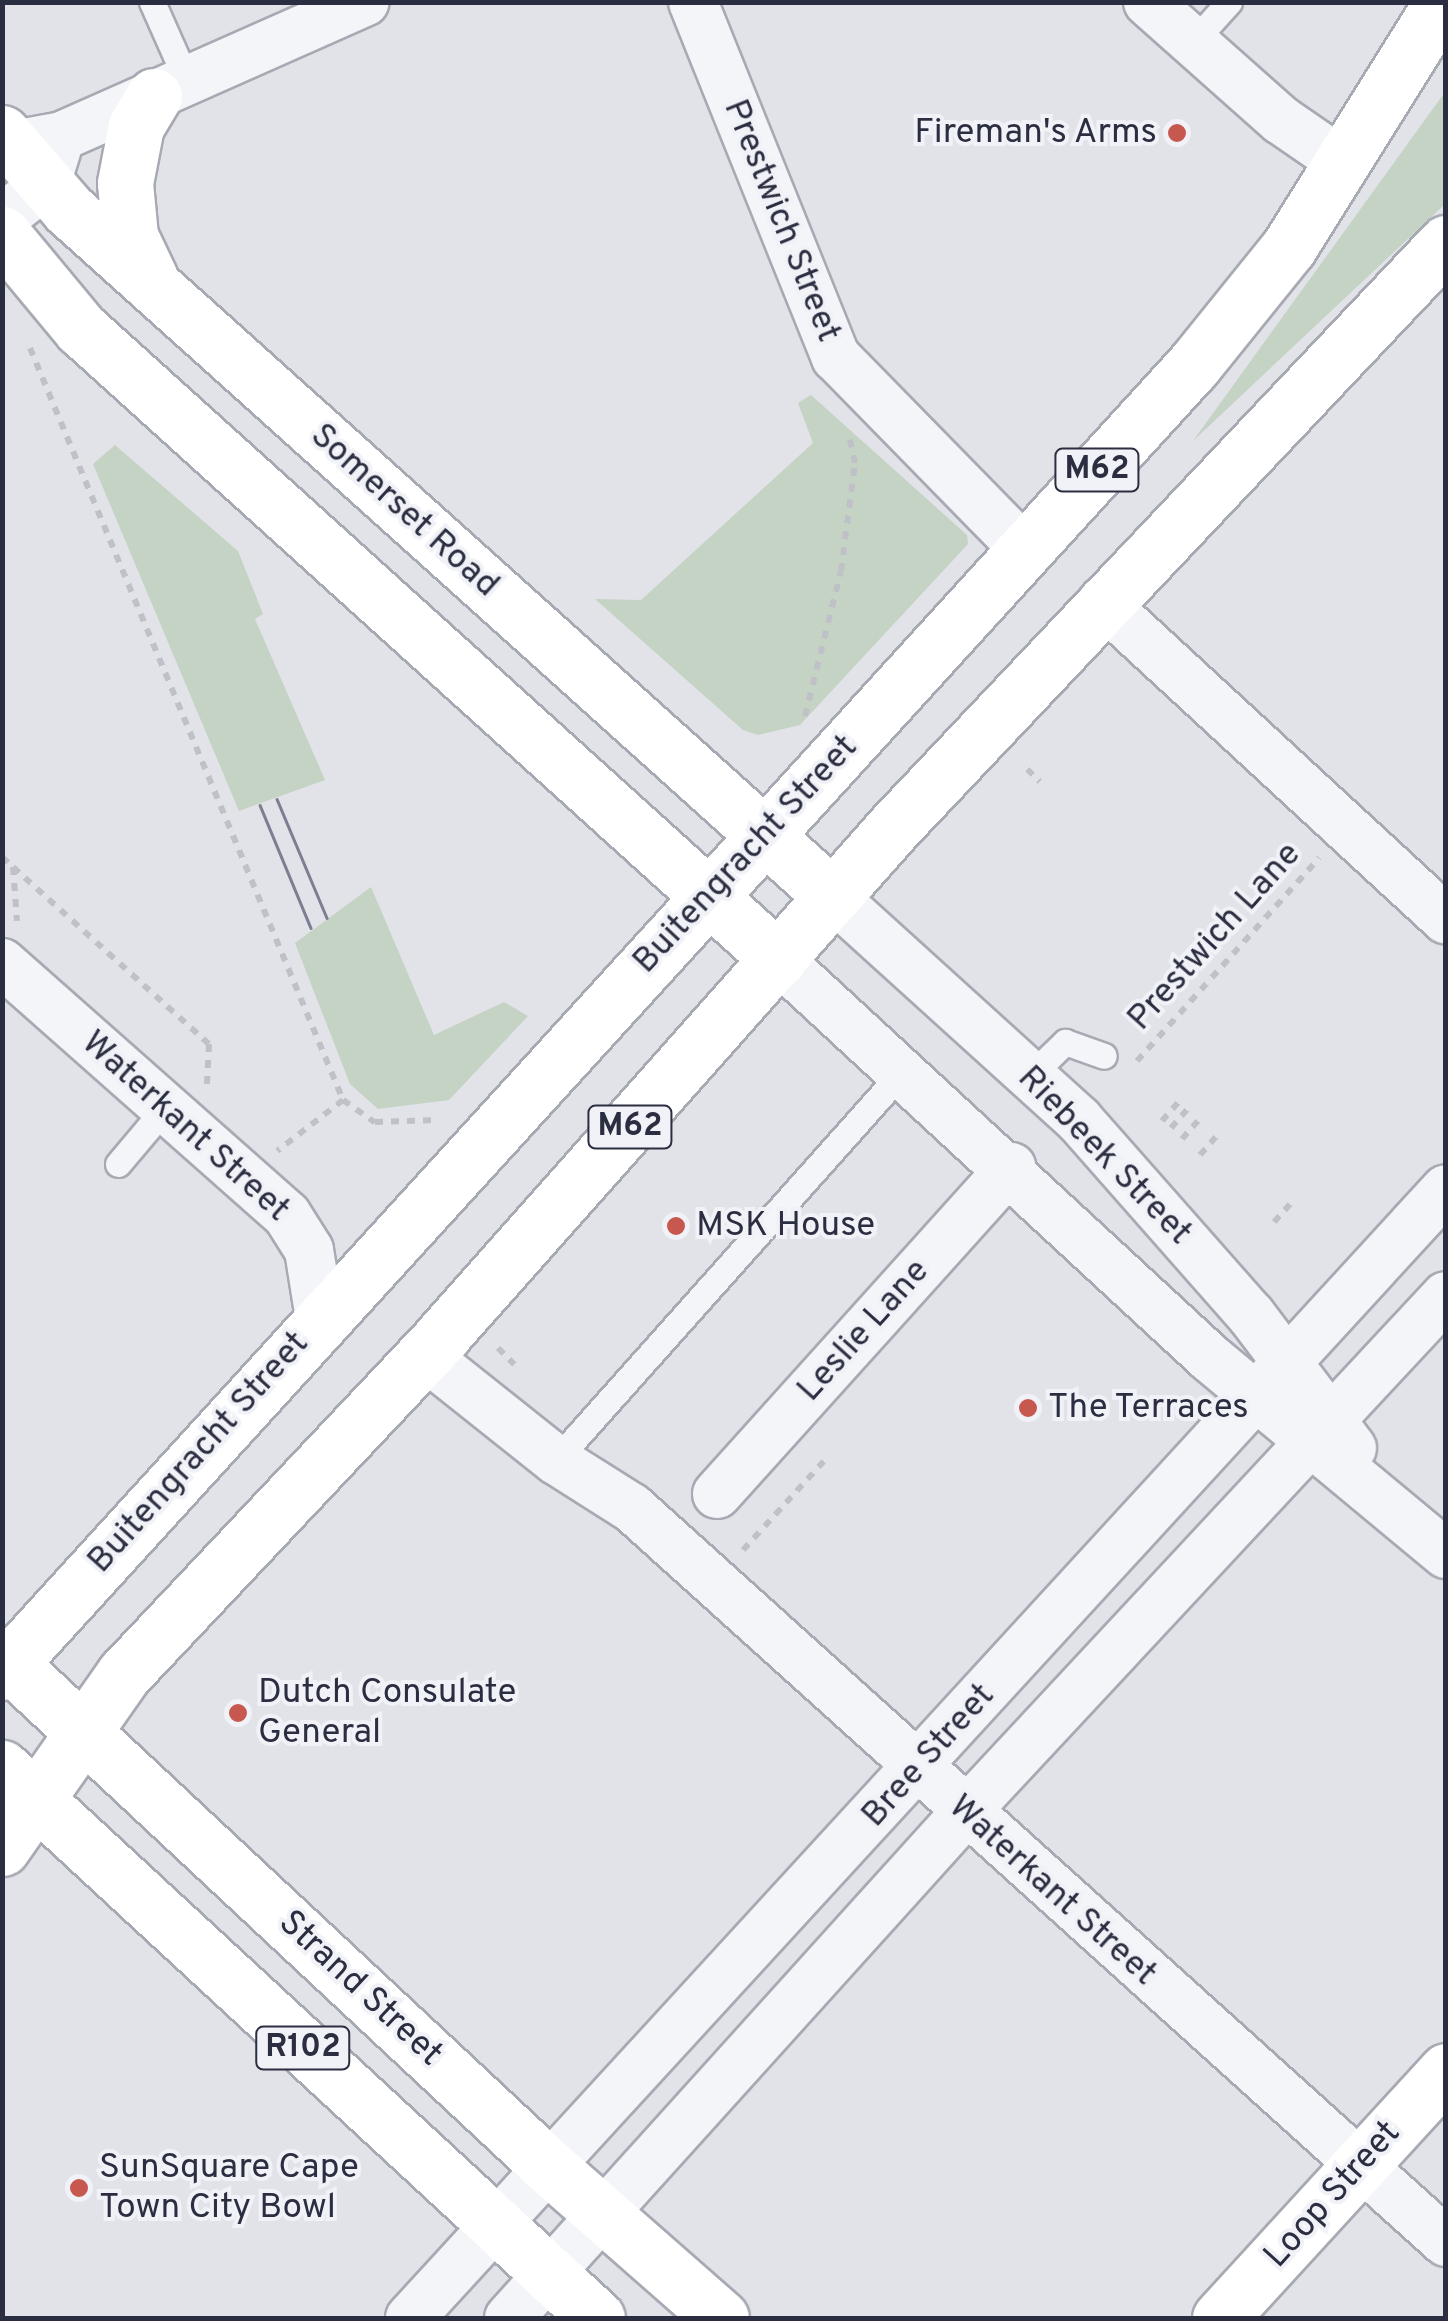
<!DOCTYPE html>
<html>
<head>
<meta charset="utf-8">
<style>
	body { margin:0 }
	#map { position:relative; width:1448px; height:2321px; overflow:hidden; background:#e2e3e9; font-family:Overpass,sans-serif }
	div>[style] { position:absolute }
	.green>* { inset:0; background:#c4d3c3 }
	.path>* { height:6px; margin-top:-3px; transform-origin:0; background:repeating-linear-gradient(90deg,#c0c1c8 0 8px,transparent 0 16px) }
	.roads { filter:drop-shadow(2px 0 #a7a9b3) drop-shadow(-2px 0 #a7a9b3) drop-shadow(0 2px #a7a9b3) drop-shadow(0 -2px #a7a9b3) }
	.lane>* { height:25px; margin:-12.5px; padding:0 12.5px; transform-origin:12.5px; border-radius:12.5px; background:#f4f5f8 }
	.street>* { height:48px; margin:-24px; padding:0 24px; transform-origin:24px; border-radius:24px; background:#f4f5f8 }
	.secondary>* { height:55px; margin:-27.5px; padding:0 27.5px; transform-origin:27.5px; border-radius:27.5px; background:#fff }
	.primary>* { height:55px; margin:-27.5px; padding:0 27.5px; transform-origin:27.5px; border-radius:27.5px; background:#fff }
	.tram>* { height:2.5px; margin:-1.25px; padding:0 1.25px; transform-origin:1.25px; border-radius:1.25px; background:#7c7f92 }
	.dots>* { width:28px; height:28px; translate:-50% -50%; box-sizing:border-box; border:5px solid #f1f2f7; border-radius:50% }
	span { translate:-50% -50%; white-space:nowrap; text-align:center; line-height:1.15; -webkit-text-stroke:8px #f1f2f7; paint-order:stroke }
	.shield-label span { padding:2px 8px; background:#f1f2f7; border:2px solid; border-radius:8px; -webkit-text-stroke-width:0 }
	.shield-label { font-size:32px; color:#2b2e40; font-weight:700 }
	.poi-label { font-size:35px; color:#2b2e40 }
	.right { translate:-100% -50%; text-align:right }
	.left { translate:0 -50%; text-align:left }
	.street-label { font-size:35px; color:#2b2e40 }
	.frame { position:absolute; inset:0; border:5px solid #2b2e40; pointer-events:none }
</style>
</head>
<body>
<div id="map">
	<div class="green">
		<div style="clip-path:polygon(1445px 91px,1445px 204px,1193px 441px,1445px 92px)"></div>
		<div style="clip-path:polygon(811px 395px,967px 535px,968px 544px,800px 725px,758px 735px,743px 730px,595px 599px,641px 600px,813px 443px,798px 403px)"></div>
		<div style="clip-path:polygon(115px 445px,238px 551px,263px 614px,255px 619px,325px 780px,239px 811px,93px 464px)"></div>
		<div style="clip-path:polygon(371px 887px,434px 1035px,504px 1002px,528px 1016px,449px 1100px,378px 1109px,350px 1084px,295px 943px)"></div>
	</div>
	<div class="path">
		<div style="left:30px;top:348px;width:815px;rotate:67.4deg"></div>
		<div style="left:343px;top:1100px;width:83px;rotate:142.3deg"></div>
		<div style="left:805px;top:716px;width:149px;rotate:-76.1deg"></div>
		<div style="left:841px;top:571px;width:109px;rotate:-82.6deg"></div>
		<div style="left:855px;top:463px;width:25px;rotate:-102deg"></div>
		<div style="left:1027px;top:769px;width:18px;rotate:45deg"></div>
		<div style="left:2px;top:857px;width:15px;rotate:42deg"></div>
		<div style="left:13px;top:867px;width:54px;rotate:85.8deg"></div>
		<div style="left:13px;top:867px;width:264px;rotate:42.1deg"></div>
		<div style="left:209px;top:1044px;width:40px;rotate:92.9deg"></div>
		<div style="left:1137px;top:1061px;width:273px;rotate:-48.1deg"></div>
		<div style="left:343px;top:1100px;width:39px;rotate:35deg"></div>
		<div style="left:375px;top:1122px;width:62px;rotate:-1.8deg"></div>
		<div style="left:1162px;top:1121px;width:32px;rotate:-49deg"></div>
		<div style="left:1171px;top:1128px;width:32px;rotate:-49deg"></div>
		<div style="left:1182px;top:1139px;width:32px;rotate:-49deg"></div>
		<div style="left:1200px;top:1155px;width:32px;rotate:-49deg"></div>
		<div style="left:1274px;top:1222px;width:31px;rotate:-48deg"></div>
		<div style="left:498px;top:1348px;width:23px;rotate:45deg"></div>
		<div style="left:743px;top:1550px;width:120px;rotate:-47.7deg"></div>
	</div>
	<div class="roads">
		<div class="lane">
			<div style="left:152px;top:2px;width:86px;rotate:66.1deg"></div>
			<div style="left:1193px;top:42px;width:54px;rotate:-48deg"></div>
			<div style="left:1030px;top:1076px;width:49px;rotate:-44.2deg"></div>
			<div style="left:1065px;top:1042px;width:41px;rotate:19.7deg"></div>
			<div style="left:118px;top:1164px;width:75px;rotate:-49.9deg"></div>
			<div style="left:556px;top:1460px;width:521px;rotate:-48.27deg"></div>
		</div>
		<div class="street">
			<div style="left:693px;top:2px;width:383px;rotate:68.1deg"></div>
			<div style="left:836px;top:357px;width:269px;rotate:45.6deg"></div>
			<div style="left:1148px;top:2px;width:178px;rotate:41.6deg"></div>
			<div style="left:1281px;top:120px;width:78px;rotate:34.5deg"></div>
			<div style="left:2px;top:147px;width:61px;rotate:-10.4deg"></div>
			<div style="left:62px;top:136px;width:331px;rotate:-23.9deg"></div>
			<div style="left:2px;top:218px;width:56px;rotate:-37.7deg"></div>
			<div style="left:46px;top:184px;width:37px;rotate:-73deg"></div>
			<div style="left:1102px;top:602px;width:468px;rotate:42.7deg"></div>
			<div style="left:832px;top:896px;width:333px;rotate:42.2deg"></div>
			<div style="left:1079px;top:1120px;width:260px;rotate:48.6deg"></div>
			<div style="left:1251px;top:1315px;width:167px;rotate:52.8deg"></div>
			<div style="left:778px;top:959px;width:588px;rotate:42.73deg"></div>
			<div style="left:1210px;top:1358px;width:307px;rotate:39.7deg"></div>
			<div style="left:2px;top:963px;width:380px;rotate:41.5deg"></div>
			<div style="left:287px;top:1215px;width:41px;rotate:57.8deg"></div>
			<div style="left:309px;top:1250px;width:70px;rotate:80.9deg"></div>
			<div style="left:424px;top:1355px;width:169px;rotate:38.5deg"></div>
			<div style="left:556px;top:1460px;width:90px;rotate:32.3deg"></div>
			<div style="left:632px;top:1508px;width:1096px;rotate:42.04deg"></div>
			<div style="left:717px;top:1494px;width:440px;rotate:-48deg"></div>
			<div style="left:410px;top:2318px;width:1532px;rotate:-47.46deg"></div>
			<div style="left:509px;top:2318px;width:707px;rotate:-47.92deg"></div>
			<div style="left:983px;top:1793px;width:679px;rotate:-47.03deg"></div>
		</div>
		<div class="secondary">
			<div style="left:2px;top:133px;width:102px;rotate:49deg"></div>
			<div style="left:69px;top:210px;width:1026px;rotate:41.96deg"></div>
			<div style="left:2px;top:234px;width:124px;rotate:50.3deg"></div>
			<div style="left:81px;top:329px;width:940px;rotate:42.11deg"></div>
			<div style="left:150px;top:278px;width:47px;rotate:-115.5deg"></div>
			<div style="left:130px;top:236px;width:53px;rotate:-95.4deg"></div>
			<div style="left:125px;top:183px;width:58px;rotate:-79.1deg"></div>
			<div style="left:136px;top:126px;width:35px;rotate:-59deg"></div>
			<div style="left:1220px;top:2318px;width:335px;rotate:-47.5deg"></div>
		</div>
		<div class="primary">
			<div style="left:10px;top:1664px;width:736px;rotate:43.02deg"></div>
			<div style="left:548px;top:2166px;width:230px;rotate:41.3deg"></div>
			<div style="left:2px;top:1672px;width:1768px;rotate:-47.64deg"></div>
			<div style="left:1193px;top:366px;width:153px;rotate:-51.1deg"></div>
			<div style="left:1289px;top:247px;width:289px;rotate:-58deg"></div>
			<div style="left:2px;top:1768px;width:810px;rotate:42.75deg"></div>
			<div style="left:2px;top:1848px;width:213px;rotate:-55deg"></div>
			<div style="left:124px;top:1674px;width:464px;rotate:-46.7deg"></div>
			<div style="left:442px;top:1336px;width:679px;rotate:-48.4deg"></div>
			<div style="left:893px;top:828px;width:805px;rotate:-46.61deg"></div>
		</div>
	</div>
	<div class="tram">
		<div style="left:277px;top:799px;width:129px;rotate:67.2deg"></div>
		<div style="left:260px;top:805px;width:133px;rotate:67.5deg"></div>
	</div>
	<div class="dots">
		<div style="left:1177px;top:133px;background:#c6584f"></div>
		<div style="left:676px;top:1226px;background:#c6584f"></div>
		<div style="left:1028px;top:1408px;background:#c6584f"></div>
		<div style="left:238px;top:1713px;background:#c6584f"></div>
		<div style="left:79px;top:2188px;background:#c6584f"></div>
	</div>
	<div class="shield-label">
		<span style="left:1097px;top:470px">M62</span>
		<span style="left:630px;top:1127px">M62</span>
		<span style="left:303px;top:2048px">R102</span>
	</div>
	<div class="poi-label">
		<span class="right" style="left:1157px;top:133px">Fireman's Arms</span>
		<span class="left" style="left:696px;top:1226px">MSK House</span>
		<span class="left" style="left:1048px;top:1408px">The Terraces</span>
		<span class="left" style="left:258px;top:1713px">Dutch Consulate<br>General</span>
		<span class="left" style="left:99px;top:2188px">SunSquare Cape<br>Town City Bowl</span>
	</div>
	<div class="street-label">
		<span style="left:781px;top:221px;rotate:68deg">Prestwich Street</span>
		<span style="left:404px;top:511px;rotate:42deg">Somerset Road</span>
		<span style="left:746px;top:855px;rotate:-47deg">Buitengracht Street</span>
		<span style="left:1215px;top:937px;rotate:-48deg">Prestwich Lane</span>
		<span style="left:185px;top:1127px;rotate:42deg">Waterkant Street</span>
		<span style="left:1104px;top:1156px;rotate:46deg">Riebeek Street</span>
		<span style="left:864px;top:1331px;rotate:-48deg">Leslie Lane</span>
		<span style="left:199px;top:1453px;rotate:-48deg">Buitengracht Street</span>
		<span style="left:929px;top:1756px;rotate:-48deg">Bree Street</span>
		<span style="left:1052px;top:1891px;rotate:42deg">Waterkant Street</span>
		<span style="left:360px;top:1989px;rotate:43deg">Strand Street</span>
		<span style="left:1333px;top:2195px;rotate:-48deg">Loop Street</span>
	</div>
	<div class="frame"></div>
</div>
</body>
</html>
